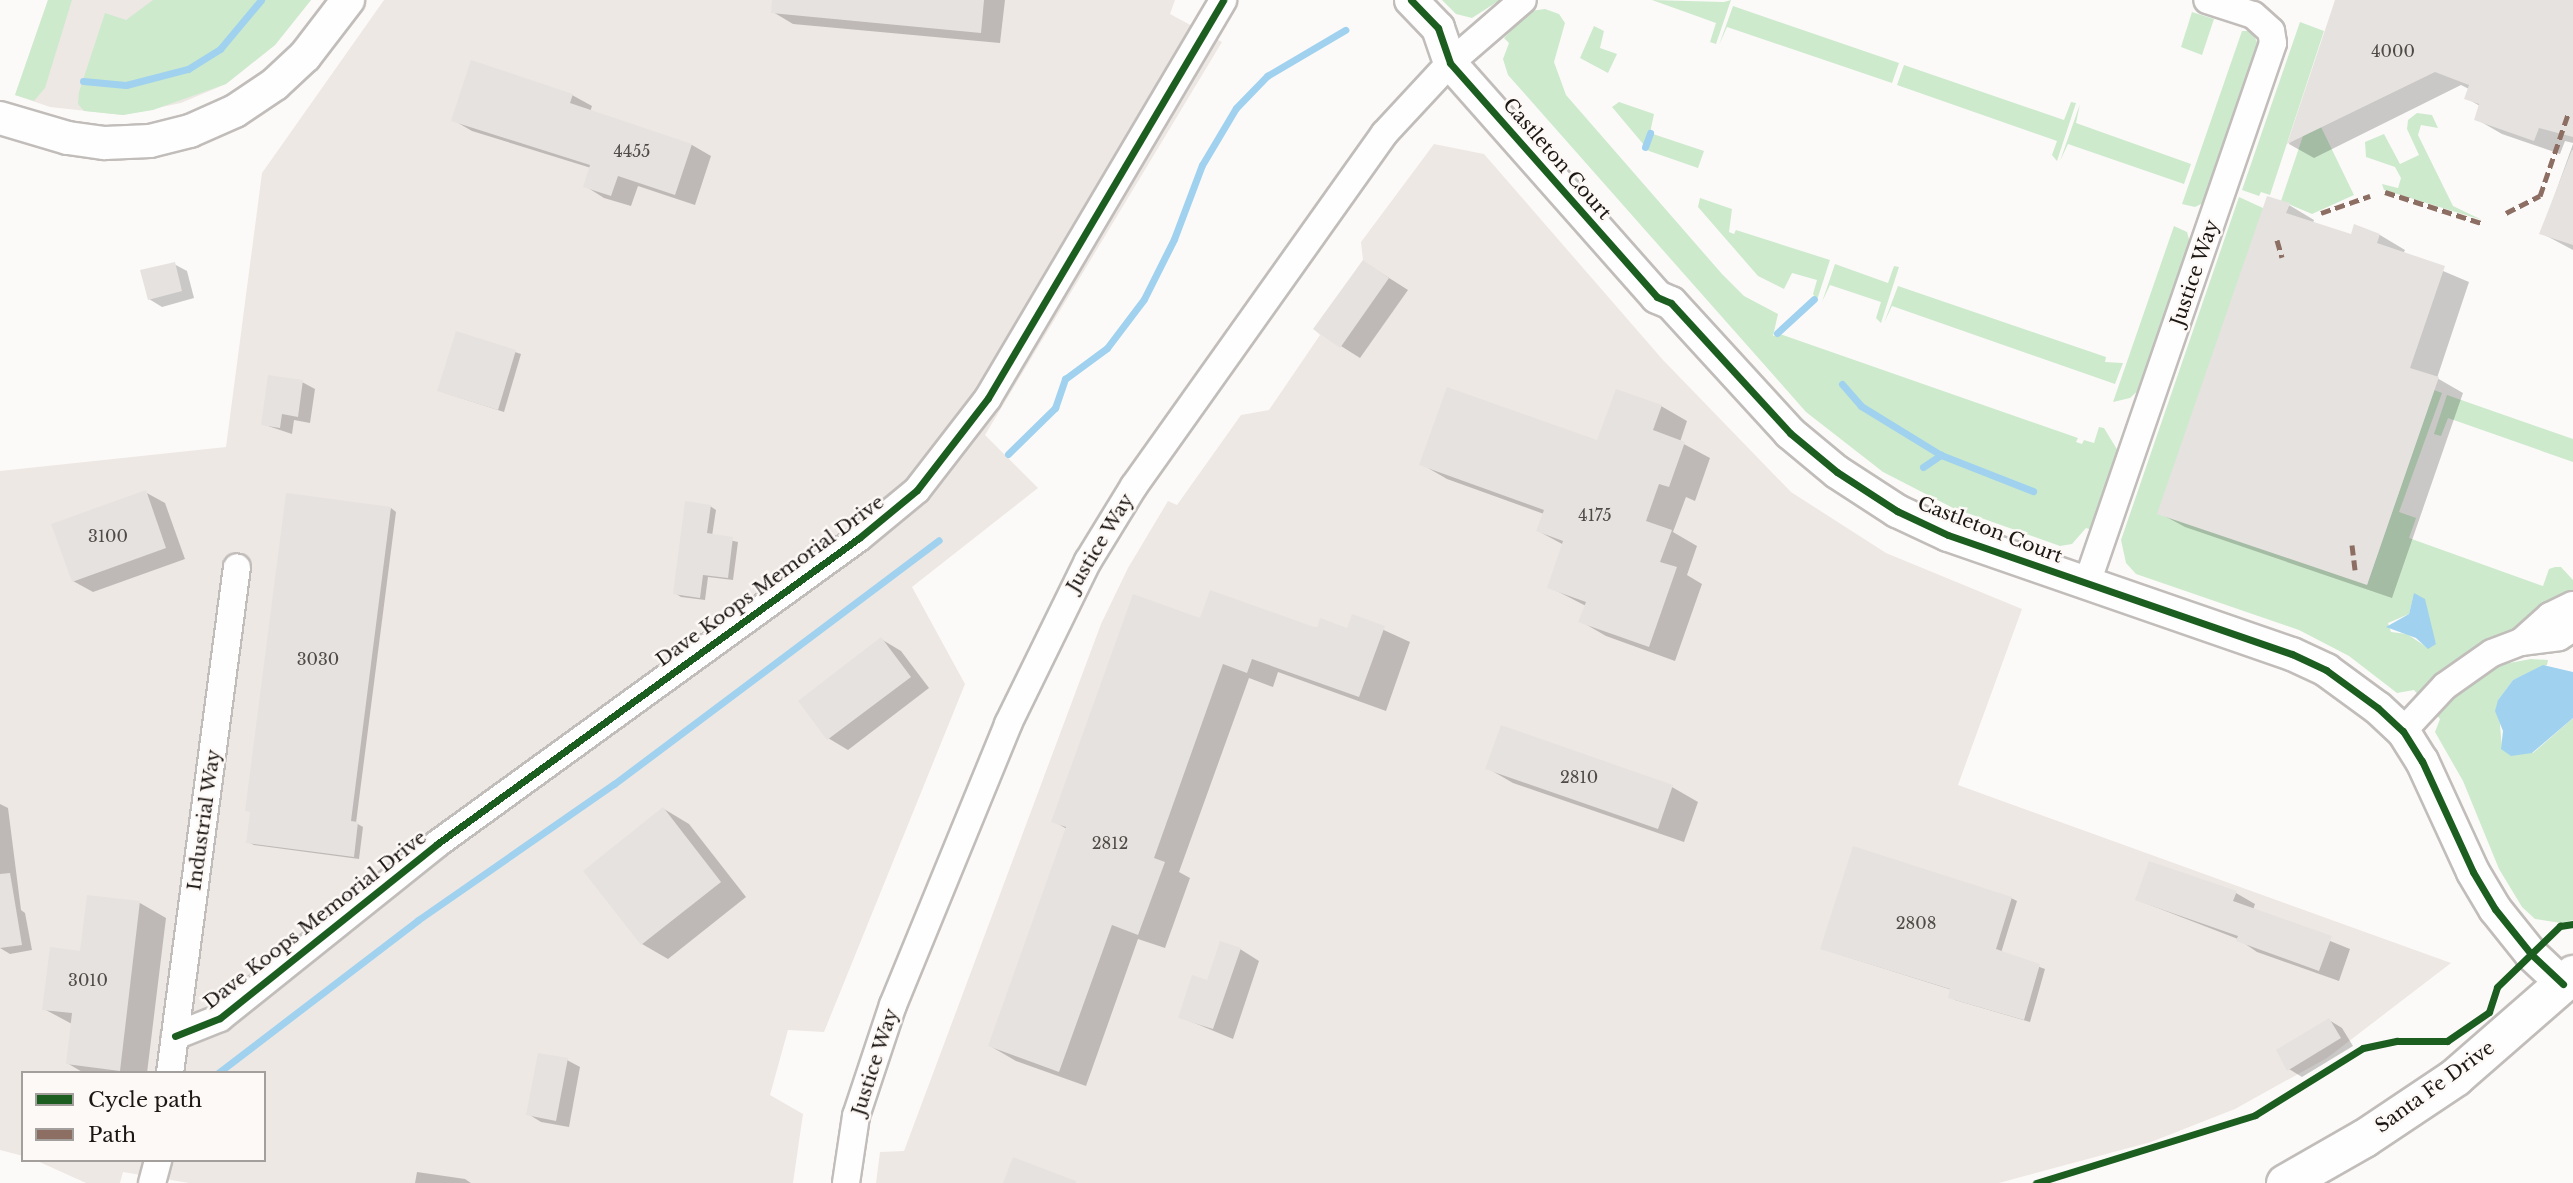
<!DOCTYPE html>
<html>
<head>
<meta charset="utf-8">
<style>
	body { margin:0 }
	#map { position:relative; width:2573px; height:1183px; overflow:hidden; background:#fcfaf8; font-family:"Libre Baskerville",serif }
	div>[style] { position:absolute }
	.built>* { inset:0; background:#eee8e4 }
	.green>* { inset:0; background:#cdeacd }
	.water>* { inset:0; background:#a0d2ef }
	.shadow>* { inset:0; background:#0003 }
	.stream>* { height:7px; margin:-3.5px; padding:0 3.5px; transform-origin:3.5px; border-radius:3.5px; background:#a0d2ef }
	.building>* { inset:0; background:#e6e2df }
	.roads { filter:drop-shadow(2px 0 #c1bdba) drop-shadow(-2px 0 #c1bdba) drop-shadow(0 2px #c1bdba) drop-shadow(0 -2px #c1bdba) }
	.minor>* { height:26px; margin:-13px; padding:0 13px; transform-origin:13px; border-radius:13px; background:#fffefe }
	.tertiary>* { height:32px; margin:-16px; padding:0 16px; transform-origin:16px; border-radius:16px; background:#fffefe }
	.secondary>* { height:37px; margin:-18.5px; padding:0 18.5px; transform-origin:18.5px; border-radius:18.5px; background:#fffefe }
	.quiet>* { height:5px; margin-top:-2.5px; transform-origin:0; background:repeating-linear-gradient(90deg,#8d6e63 0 10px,transparent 0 15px) }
	.cycleway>* { height:7px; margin:-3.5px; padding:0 3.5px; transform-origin:3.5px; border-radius:3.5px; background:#1b5e20 }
	span { translate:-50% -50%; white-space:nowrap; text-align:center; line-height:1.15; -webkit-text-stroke:5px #fdf9f7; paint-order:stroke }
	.number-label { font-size:16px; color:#4f4a46 }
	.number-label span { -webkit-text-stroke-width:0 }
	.street-label { font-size:19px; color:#1d1713 }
	.legend { position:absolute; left:21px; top:1071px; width:245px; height:91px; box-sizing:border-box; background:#fdf9f7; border:2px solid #a39f9c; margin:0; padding:9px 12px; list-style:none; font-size:21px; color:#1d1713 }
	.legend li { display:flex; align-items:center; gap:14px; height:35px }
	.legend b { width:35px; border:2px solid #a39f9c }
</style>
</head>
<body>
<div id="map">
	<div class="built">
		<div style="clip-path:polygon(48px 0,311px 0,275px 45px,226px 84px,181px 103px,123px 115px,50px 107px,15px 95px)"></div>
		<div style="clip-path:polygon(384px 0,1175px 0,1170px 14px,1222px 42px,985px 435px,1038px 488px,912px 587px,965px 684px,824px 1032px,788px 1030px,770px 1095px,803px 1114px,793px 1183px,189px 1183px,123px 1172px,120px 1183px,86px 1183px,35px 1160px,264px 1160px,264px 1073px,23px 1073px,23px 1156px,0 1150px,0 471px,226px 447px,262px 173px)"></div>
		<div style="clip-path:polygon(1434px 144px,1484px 154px,1663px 360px,1791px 492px,1886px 553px,2022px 609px,1958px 785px,2451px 963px,2327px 1058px,2235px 1109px,2151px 1142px,1999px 1183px,876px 1183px,880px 1152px,904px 1151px,1101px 624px,1128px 568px,1168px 501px,1177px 505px,1241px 415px,1269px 410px,1320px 335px,1314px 329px,1363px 260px,1361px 242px)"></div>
	</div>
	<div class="green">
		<div style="clip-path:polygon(48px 0,72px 0,45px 88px,34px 101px,15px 95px)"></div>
		<div style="clip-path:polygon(153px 0,311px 0,275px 45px,226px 84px,153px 110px,123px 115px,84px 111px,78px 104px,79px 92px,105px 13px,126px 20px)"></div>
		<div style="clip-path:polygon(1442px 0,1500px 0,1472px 18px,1456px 14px)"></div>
		<div style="clip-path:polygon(1652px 0,1724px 2px,1731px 0,1716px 44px,1710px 42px,1716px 23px)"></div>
		<div style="clip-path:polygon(1733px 6px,1899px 63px,1892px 83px,1727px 27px,1719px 45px)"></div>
		<div style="clip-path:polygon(1545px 9px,1559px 14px,1565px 23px,1554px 62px,1566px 95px,1722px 274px,1744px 296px,1778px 314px,1773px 336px,1780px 334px,2078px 438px,2076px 442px,2082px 444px,2084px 440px,2094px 443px,2099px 427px,2104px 428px,2118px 451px,2092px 530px,2086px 528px,2072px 544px,2060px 546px,1953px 508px,1883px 472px,1806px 412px,1508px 75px,1503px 59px,1509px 43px,1504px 38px,1530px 11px)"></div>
		<div style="clip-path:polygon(2192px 12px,2214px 19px,2202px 55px,2181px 47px)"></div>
		<div style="clip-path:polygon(2300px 22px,2324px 31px,2270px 195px,2261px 192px,2259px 196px,2242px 190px)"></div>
		<div style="clip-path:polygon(1594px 26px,1604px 31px,1600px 48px,1617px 54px,1608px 73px,1580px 58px)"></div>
		<div style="clip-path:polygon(2242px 31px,2251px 31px,2260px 47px,2205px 202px,2195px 207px,2182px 204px)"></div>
		<div style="clip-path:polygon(1904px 65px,2064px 120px,2071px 102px,2076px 103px,2057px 161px,2052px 155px,2057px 141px,1897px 85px)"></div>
		<div style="clip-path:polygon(1619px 102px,1654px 114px,1650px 133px,1704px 151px,1698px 168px,1649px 151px,1612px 107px)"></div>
		<div style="clip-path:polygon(2080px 104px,2076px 123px,2191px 164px,2184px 184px,2068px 144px,2060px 161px)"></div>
		<div style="clip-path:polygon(2417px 113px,2432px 115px,2438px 128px,2421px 125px,2418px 135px,2453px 206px,2482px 220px,2384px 190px,2382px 184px,2398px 188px,2401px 178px,2395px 167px,2366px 157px,2365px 142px,2384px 134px,2400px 164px,2419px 155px,2407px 129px,2408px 120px)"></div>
		<div style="clip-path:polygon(2315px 125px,2321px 127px,2354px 195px,2312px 214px,2281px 201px,2303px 136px)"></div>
		<div style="clip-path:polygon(evenodd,2239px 197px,2263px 208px,2367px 585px,2434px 390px,2442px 393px,2399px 512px,2416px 518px,2409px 538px,2543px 586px,2549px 569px,2555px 567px,2561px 567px,2573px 580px,2573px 595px,2461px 657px,2419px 696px,2414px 690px,2397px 693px,2349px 656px,2299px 630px,2136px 574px,2126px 563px,2121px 540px,2239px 197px,2413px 598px,2431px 630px,2436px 644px,2425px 646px,2407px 634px,2391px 632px,2388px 623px,2409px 614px,2413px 598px)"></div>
		<div style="clip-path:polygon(1700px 198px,1732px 209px,1729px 232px,1734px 234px,1736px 230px,1830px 260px,1817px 300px,1813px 294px,1817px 280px,1792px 273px,1784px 289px,1758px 276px,1698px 207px)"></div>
		<div style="clip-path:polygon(2174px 226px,2187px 232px,2191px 246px,2143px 386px,2130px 398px,2113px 402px)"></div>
		<div style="clip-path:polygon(1835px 264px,1888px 283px,1894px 266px,1899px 267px,1881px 323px,1876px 318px,1881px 302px,1830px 285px,1822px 302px)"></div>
		<div style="clip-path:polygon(1898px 286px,2106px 357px,2105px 362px,2123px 363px,2115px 384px,1892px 306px,1884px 323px)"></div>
		<div style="clip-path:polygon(2447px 395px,2573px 439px,2573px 462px,2448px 418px,2441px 436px,2434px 434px)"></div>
		<div style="clip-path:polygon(2531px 659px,2548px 660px,2547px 665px,2513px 680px,2498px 700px,2502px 749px,2533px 753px,2573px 718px,2573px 920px,2561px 923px,2535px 919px,2522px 907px,2499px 869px,2463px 781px,2435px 732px,2440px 719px,2436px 714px,2454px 694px,2493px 666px)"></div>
	</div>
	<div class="water">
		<div style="clip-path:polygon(2414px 593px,2425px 599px,2436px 644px,2428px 649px,2416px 638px,2386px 627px,2409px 614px)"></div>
		<div style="clip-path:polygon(2543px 665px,2573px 672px,2573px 718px,2532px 753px,2511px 756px,2501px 749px,2503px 731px,2495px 711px,2498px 700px,2513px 680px)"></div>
	</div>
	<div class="shadow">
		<div style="clip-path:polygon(774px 0,1005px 0,1000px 43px,793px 24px,773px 12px)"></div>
		<div style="clip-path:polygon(2336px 0,2573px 0,2573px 143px,2565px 141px,2560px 154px,2502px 134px,2476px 119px,2480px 106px,2466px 98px,2469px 89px,2461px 85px,2314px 158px,2289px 144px)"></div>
		<div style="clip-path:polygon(572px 95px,592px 106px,590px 112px,692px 145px,711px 156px,695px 205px,638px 186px,631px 206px,604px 198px,585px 186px,591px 168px,472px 131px,453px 120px)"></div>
		<div style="clip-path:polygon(2573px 144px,2573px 250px,2541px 233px)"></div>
		<div style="clip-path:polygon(2289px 205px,2314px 220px,2313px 223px,2352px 237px,2355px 227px,2380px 235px,2405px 250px,2403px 254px,2469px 282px,2437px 378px,2463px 393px,2392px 598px,2185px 527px,2159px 513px)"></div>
		<div style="clip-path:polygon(1364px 262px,1408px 290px,1360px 358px,1341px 346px)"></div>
		<div style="clip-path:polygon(174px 264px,187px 271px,194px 298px,162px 307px,149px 299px)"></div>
		<div style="clip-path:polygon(457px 333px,521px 354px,504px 412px,445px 393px)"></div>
		<div style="clip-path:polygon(302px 382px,315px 389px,310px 423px,294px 420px,292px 434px,262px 424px)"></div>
		<div style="clip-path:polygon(1661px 406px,1687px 421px,1680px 442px,1710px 458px,1695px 501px,1686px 497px,1673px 532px,1697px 546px,1687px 575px,1702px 584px,1675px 661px,1606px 636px,1580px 621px,1586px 606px,1549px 587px,1564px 545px,1538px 531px,1544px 514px,1447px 479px,1421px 464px,1598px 442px)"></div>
		<div style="clip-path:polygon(145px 492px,165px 503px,185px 559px,93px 592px,73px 581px)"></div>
		<div style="clip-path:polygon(710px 506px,716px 510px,712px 536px,738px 542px,733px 580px,708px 577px,705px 600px,681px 597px,675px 593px)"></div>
		<div style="clip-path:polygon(391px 508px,396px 512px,356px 823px,363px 827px,359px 859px,254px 845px,248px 842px,252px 813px)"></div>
		<div style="clip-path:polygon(1353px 616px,1410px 642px,1386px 711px,1278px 672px,1273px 687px,1249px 678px,1179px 872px,1190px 878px,1165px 948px,1138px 939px,1086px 1086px,1016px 1061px,990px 1046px,1067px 829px,1053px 821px,1201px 620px,1348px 630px)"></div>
		<div style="clip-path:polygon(881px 639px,901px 651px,929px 688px,848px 750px,828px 738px)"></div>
		<div style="clip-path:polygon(1487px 768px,1672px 787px,1698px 802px,1684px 842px,1513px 783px)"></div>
		<div style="clip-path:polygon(0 804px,8px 808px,21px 910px,25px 913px,32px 950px,10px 954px,0 948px)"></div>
		<div style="clip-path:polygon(664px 809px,689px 824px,746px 897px,668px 959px,642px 944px)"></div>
		<div style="clip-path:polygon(2236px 893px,2255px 904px,2253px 910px,2350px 949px,2339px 981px,2257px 952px,2238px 939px,2137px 900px)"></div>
		<div style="clip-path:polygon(89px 897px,140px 903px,166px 918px,147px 1073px,84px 1073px,67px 1063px,72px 1024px,44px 1009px,82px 953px)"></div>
		<div style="clip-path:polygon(2011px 898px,2017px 901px,2001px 953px,2045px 969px,2030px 1022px,1955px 1000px,1950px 997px,1952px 990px,1822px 949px)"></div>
		<div style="clip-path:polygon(1240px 949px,1259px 961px,1233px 1039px,1180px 1017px)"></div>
		<div style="clip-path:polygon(2329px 1020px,2342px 1028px,2353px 1046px,2302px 1077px,2289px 1069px)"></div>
		<div style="clip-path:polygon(567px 1060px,580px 1067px,569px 1127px,541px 1122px,528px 1114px)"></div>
		<div style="clip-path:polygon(417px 1172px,465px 1179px,471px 1183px,415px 1183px)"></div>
	</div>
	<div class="stream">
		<div style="left:83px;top:81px;width:43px;rotate:5.3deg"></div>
		<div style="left:126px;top:85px;width:64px;rotate:-14.5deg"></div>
		<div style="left:188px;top:69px;width:38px;rotate:-32deg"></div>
		<div style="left:220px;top:49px;width:64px;rotate:-50.1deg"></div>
		<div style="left:1645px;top:147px;width:15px;rotate:-70deg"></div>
		<div style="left:1777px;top:333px;width:50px;rotate:-42.6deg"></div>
		<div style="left:1842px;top:384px;width:29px;rotate:49deg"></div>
		<div style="left:1861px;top:406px;width:94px;rotate:31.5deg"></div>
		<div style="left:1008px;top:454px;width:66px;rotate:-44.4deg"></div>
		<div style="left:1055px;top:408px;width:31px;rotate:-71deg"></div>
		<div style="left:1065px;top:379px;width:52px;rotate:-36.4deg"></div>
		<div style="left:1107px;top:348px;width:61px;rotate:-52.9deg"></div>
		<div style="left:1144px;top:299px;width:67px;rotate:-63.4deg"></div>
		<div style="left:1174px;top:239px;width:79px;rotate:-69.3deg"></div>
		<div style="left:1202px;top:165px;width:66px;rotate:-59.2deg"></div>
		<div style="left:1236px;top:108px;width:45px;rotate:-45.9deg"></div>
		<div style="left:1267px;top:76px;width:91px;rotate:-30.5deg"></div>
		<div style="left:1923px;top:467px;width:22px;rotate:-34deg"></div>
		<div style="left:1941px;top:455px;width:99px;rotate:21.4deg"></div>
		<div style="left:218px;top:1073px;width:252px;rotate:-37.4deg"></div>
		<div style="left:418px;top:920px;width:239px;rotate:-34.8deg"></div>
		<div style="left:614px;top:784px;width:406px;rotate:-36.9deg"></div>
	</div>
	<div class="building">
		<div style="clip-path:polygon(772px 0,984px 0,981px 33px,771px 13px)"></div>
		<div style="clip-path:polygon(2335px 0,2573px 0,2573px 137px,2539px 128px,2534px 141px,2474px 120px,2479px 104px,2464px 99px,2469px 85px,2435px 72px,2287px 144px)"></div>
		<div style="clip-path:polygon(471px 60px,573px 94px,570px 103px,692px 144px,675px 195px,618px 176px,611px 196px,583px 187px,590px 165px,451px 121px)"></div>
		<div style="clip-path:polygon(2572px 150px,2573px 150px,2573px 245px,2539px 234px)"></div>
		<div style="clip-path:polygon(2267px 196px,2290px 203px,2286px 213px,2351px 234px,2354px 224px,2380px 234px,2377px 243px,2445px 266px,2410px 368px,2439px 377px,2367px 585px,2157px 514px)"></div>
		<div style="clip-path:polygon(1363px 260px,1389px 278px,1340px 348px,1313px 329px)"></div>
		<div style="clip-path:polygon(175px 262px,182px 291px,148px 300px,140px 270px)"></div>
		<div style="clip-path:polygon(456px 331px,516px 350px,498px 410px,437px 391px)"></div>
		<div style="clip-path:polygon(268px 375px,303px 380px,298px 417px,282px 414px,280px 428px,261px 425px)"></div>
		<div style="clip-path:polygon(1447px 387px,1597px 440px,1616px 389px,1662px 405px,1653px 430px,1685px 442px,1669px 487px,1659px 484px,1646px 521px,1672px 530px,1660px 562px,1677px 567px,1649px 647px,1578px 622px,1586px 602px,1547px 588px,1563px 541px,1536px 531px,1544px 510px,1419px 465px)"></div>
		<div style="clip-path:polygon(146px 490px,166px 548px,72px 582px,51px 524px)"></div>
		<div style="clip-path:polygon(286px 493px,391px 507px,351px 821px,358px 822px,354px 857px,246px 843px,250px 812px,245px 811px)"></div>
		<div style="clip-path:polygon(685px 501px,711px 505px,707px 533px,733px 537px,728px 578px,703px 575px,700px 598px,673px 594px)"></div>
		<div style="clip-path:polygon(1210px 590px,1317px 628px,1320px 618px,1347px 628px,1352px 614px,1385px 626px,1359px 697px,1252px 659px,1247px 673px,1223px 664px,1154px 858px,1165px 862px,1138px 935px,1112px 925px,1059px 1072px,988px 1046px,1066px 827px,1051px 822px,1133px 594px,1200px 618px)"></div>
		<div style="clip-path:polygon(881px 637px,911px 677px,827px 740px,798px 701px)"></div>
		<div style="clip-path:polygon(1501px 725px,1673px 785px,1658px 829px,1485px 769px)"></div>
		<div style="clip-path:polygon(663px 807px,721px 882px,641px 945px,583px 871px)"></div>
		<div style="clip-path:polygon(1853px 846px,2012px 897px,1996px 949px,2040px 964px,2024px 1020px,1948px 998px,1950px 989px,1820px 949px)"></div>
		<div style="clip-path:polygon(2149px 861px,2237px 891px,2233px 901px,2332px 936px,2319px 971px,2236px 941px,2238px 936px,2135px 900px)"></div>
		<div style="clip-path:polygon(10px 873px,22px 945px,0 948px,0 874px)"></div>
		<div style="clip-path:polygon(87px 895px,140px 901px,120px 1071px,66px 1064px,72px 1013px,42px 1010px,50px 947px,80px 951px)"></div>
		<div style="clip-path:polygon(1220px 941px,1241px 948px,1213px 1029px,1178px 1018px,1192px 975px,1207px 980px)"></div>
		<div style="clip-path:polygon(2329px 1018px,2341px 1038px,2287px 1071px,2276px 1050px)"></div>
		<div style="clip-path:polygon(538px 1053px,568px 1058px,556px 1121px,526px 1115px)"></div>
		<div style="clip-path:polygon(1013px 1157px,1076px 1181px,1076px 1183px,1003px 1183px)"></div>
	</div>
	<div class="roads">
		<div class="minor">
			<div style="left:2087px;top:583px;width:571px;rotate:-70.99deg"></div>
			<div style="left:2273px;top:43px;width:12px;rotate:-99deg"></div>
			<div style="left:2271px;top:31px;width:24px;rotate:-138deg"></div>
			<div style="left:2253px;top:15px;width:48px;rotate:-161.9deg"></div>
			<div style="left:2521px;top:642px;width:39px;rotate:-42deg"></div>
			<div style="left:2550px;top:616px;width:25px;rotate:-26deg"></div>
			<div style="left:2403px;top:731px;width:62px;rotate:-47deg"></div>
			<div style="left:2445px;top:686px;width:57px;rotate:-35.1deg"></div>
			<div style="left:2492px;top:653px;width:31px;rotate:-21deg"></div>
			<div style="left:2521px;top:642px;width:38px;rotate:-7deg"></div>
			<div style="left:2559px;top:637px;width:17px;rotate:-33deg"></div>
			<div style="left:175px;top:1036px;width:48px;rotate:-21.8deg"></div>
			<div style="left:220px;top:1018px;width:278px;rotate:-38.7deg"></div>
			<div style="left:437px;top:844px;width:521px;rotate:-35.95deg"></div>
			<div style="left:859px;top:538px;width:75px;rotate:-39.6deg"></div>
			<div style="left:917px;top:490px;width:116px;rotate:-52.3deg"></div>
			<div style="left:988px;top:398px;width:462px;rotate:-59.4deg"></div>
			<div style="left:170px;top:1073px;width:510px;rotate:-82.46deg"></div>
			<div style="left:152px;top:1183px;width:24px;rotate:-75deg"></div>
			<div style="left:846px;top:1183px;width:68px;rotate:-81.5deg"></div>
			<div style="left:856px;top:1116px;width:117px;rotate:-71.6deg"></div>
			<div style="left:893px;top:1005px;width:304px;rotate:-67.7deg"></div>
			<div style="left:1008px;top:724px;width:182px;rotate:-63.9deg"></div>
			<div style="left:1088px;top:561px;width:88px;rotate:-58.5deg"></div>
			<div style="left:1134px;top:486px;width:432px;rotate:-54.6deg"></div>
			<div style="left:1384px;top:134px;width:97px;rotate:-47.1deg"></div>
			<div style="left:1450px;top:63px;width:96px;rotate:-40.8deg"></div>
		</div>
		<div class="tertiary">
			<div style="left:1411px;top:0;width:39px;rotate:46deg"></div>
			<div style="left:1438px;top:28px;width:37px;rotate:71deg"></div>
			<div style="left:1450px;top:63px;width:312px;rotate:48.5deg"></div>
			<div style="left:1657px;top:297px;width:15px;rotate:23deg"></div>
			<div style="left:1671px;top:303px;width:176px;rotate:47.5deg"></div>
			<div style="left:1790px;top:433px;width:61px;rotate:39.7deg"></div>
			<div style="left:1837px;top:472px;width:72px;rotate:33deg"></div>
			<div style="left:1897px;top:511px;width:56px;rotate:25.2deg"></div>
			<div style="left:1948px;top:535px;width:364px;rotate:19.1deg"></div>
			<div style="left:2292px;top:654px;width:38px;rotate:25deg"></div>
			<div style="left:2326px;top:670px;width:64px;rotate:36.2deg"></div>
			<div style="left:2378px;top:708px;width:34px;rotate:43deg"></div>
			<div style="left:2403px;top:731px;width:36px;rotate:58deg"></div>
			<div style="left:2422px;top:761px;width:122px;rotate:65.3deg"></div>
			<div style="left:2473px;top:872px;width:43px;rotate:59.3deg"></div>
			<div style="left:2495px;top:909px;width:58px;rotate:51.3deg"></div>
			<div style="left:2531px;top:954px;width:44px;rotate:43.2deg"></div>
			<div style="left:0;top:118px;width:71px;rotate:16.4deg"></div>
			<div style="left:68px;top:138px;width:37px;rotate:8deg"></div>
			<div style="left:105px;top:143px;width:45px;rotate:-2.5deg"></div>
			<div style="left:150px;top:141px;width:41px;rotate:-14deg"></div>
			<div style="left:190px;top:131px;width:49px;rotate:-24deg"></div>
			<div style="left:235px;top:111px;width:48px;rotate:-34deg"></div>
			<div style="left:275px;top:84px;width:41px;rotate:-43deg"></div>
			<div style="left:305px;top:56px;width:71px;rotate:-52.5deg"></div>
		</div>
		<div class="secondary">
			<div style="left:2285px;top:1183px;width:91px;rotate:-29.7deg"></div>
			<div style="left:2364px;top:1138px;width:110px;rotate:-33.8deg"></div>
			<div style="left:2455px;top:1077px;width:157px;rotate:-41.1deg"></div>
		</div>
	</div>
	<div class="quiet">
		<div style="left:2385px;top:192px;width:104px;rotate:17.9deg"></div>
		<div style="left:2321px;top:213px;width:52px;rotate:-19.1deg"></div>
		<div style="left:2506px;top:213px;width:38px;rotate:-27deg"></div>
		<div style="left:2540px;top:196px;width:87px;rotate:-71.1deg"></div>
		<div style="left:2277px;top:240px;width:18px;rotate:74deg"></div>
		<div style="left:2352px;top:545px;width:26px;rotate:83deg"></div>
	</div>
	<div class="cycleway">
		<div style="left:1411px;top:0;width:39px;rotate:46deg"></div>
		<div style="left:1438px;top:28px;width:37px;rotate:71deg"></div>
		<div style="left:1450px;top:63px;width:312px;rotate:48.5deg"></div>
		<div style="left:1657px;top:297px;width:15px;rotate:23deg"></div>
		<div style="left:1671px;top:303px;width:176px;rotate:47.5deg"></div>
		<div style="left:1790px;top:433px;width:61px;rotate:39.7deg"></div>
		<div style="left:1837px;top:472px;width:72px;rotate:33deg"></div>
		<div style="left:1897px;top:511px;width:56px;rotate:25.2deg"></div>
		<div style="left:1948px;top:535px;width:364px;rotate:19.1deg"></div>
		<div style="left:2292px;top:654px;width:38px;rotate:25deg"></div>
		<div style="left:2326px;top:670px;width:64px;rotate:36.2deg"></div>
		<div style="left:2378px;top:708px;width:34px;rotate:43deg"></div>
		<div style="left:2403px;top:731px;width:36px;rotate:58deg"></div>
		<div style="left:2422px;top:761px;width:122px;rotate:65.3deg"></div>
		<div style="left:2473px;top:872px;width:43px;rotate:59.3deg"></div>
		<div style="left:2495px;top:909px;width:58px;rotate:51.3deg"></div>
		<div style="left:2531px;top:954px;width:44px;rotate:43.2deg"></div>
		<div style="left:175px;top:1036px;width:48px;rotate:-21.8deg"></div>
		<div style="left:220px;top:1018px;width:278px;rotate:-38.7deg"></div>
		<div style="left:437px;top:844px;width:521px;rotate:-35.95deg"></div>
		<div style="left:859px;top:538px;width:75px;rotate:-39.6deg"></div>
		<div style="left:917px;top:490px;width:116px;rotate:-52.3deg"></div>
		<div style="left:988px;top:398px;width:462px;rotate:-59.4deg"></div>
		<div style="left:2036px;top:1183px;width:229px;rotate:-17.2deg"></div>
		<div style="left:2255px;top:1115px;width:127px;rotate:-31.8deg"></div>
		<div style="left:2363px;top:1048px;width:35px;rotate:-12deg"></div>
		<div style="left:2397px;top:1041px;width:50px"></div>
		<div style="left:2447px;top:1041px;width:51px;rotate:-34.6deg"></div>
		<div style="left:2489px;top:1012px;width:26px;rotate:-72deg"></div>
		<div style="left:2497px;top:987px;width:88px;rotate:-44.1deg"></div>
		<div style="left:2560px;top:926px;width:13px;rotate:-9deg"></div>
	</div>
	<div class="number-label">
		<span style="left:2393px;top:51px">4000</span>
		<span style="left:632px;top:151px">4455</span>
		<span style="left:1595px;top:515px">4175</span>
		<span style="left:108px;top:536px">3100</span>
		<span style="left:318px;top:659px">3030</span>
		<span style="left:1579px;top:777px">2810</span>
		<span style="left:1110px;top:843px">2812</span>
		<span style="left:1916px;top:923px">2808</span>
		<span style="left:88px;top:980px">3010</span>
	</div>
	<div class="street-label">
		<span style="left:1557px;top:159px;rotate:49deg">Castleton Court</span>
		<span style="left:2195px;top:273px;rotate:-71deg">Justice Way</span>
		<span style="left:1990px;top:530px;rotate:21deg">Castleton Court</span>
		<span style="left:1100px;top:543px;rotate:-59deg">Justice Way</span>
		<span style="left:770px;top:581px;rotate:-36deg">Dave Koops Memorial Drive</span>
		<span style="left:204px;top:820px;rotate:-82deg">Industrial Way</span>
		<span style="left:315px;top:920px;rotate:-38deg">Dave Koops Memorial Drive</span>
		<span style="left:875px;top:1062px;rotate:-72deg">Justice Way</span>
		<span style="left:2435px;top:1087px;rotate:-36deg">Santa Fe Drive</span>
	</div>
	<ul class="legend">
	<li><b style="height:9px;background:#1b5e20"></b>Cycle path</li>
	<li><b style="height:9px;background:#8d6e63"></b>Path</li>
	</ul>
</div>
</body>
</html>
